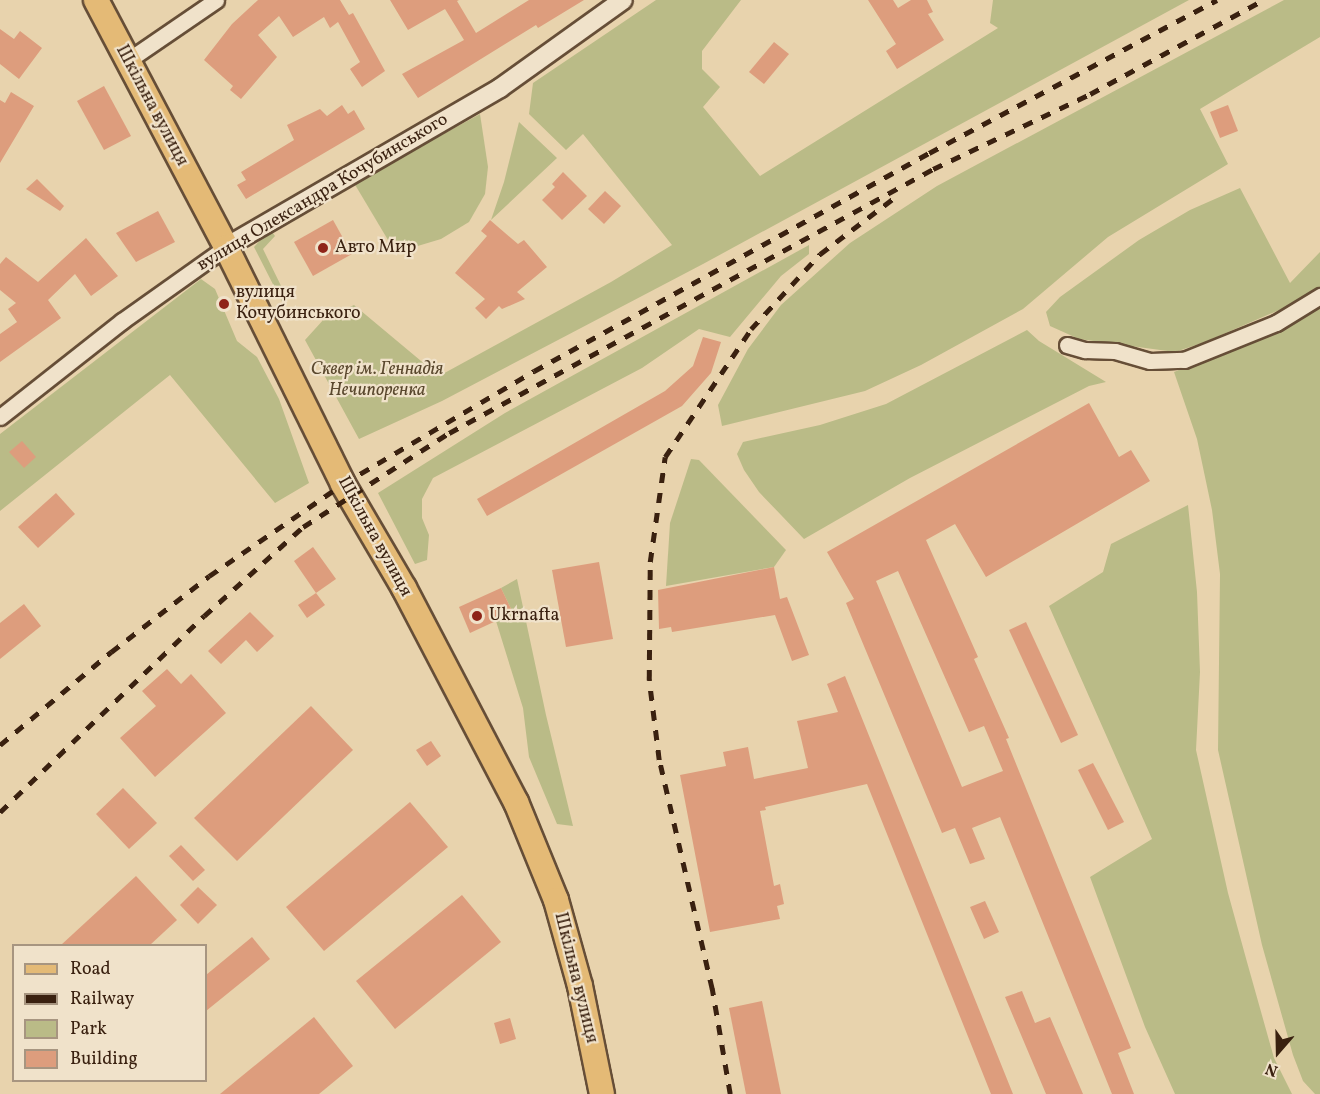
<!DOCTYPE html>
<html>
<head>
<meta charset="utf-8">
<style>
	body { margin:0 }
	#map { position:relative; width:1320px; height:1094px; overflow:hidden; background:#e8d3ad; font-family:Vollkorn,serif }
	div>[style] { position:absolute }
	.green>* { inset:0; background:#babb87 }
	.building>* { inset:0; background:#dd9d7d }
	.roads { filter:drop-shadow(2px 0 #664e37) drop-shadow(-2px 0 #664e37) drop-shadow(0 2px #664e37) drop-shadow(0 -2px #664e37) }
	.minor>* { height:15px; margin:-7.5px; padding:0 7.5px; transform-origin:7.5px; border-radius:7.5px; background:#f0e2ca }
	.tertiary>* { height:18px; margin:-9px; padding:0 9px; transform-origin:9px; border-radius:9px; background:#f0e2ca }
	.primary>* { height:24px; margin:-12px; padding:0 12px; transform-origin:12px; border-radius:12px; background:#e4ba76 }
	.rail>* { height:4.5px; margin-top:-2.25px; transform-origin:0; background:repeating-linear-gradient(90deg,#3a2110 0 10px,transparent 0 20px) }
	.dots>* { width:16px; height:16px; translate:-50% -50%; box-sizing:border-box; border:3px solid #f0e2ca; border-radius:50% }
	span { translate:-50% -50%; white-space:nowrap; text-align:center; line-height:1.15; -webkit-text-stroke:4.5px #f0e2ca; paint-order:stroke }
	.street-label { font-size:18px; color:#3a2110 }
	.poi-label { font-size:18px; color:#3a2110 }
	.left { translate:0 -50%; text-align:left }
	.park-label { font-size:18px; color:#5a482e; font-style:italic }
	.legend { position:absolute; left:12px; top:944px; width:195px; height:138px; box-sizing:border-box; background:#f0e2ca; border:2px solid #a79580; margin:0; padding:8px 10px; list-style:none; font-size:18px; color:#3a2110 }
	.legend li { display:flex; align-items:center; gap:12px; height:30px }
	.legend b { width:30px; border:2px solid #a79580 }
	.north { position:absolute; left:1248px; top:1022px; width:60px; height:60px; -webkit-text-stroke:4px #f0e2ca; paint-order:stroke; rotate:200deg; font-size:16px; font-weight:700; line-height:24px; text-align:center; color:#3a2110 }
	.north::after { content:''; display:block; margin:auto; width:21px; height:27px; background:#3a2110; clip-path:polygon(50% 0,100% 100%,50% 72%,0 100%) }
</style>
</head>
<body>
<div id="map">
	<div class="green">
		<div style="clip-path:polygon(656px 0,741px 0,702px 51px,702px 69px,720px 87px,703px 107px,760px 176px,998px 28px,990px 23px,993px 0,1189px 0,703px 264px,442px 401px,359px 439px,305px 340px,324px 319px,354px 305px,439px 376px,611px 282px,672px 245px,583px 134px,566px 150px,529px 114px,533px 83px)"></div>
		<div style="clip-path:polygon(1284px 0,1320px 0,1320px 37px,1200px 109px,1228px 164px,1108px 237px,1023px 309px,921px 365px,865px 391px,722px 426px,718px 405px,748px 349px,781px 305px,850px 243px,937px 186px)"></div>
		<div style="clip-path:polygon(480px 114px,488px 167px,485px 194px,469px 222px,441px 239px,401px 251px,391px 245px,354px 183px)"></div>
		<div style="clip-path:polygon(519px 122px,557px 158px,491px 220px,504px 182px)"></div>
		<div style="clip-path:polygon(1240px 188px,1290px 283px,1320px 252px,1320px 288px,1286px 307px,1205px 342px,1175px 352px,1079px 339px,1050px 326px,1046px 312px,1060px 297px,1139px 240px,1190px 210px)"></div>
		<div style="clip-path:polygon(270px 229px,275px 236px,263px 249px,287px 298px,282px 302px,254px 247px)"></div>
		<div style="clip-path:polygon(809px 245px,809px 254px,781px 276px,730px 337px,699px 329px,642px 368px,433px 478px,422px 499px,422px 518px,429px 535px,427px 560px,415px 564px,378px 493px,505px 413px)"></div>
		<div style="clip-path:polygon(201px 279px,215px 289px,237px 341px,257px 357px,279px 399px,309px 483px,275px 503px,170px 375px,0 511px,0 434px)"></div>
		<div style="clip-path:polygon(1320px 307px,1320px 1094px,1315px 1094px,1303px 1081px,1293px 1055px,1262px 945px,1218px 750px,1220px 574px,1212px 510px,1197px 439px,1174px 372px,1283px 329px)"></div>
		<div style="clip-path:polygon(1027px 330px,1039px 341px,1106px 382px,1089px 386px,910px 478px,804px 539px,759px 492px,744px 470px,737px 454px,743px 442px,820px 425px,886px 404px)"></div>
		<div style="clip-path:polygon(691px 459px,699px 460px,786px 550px,774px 567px,666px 586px,670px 523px)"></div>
		<div style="clip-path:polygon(1188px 505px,1197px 592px,1200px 672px,1196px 750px,1228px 893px,1247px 962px,1274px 1058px,1292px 1094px,1175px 1094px,1145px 1027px,1090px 877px,1152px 839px,1049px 606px,1103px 572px,1111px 544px)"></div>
		<div style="clip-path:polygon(517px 579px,546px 715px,573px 826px,557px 824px,529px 757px,523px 708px,496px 621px,513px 613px,501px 588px)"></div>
	</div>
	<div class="building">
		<div style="clip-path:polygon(258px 0,340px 0,349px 15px,353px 13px,385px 71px,362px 87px,350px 69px,360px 62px,338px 22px,330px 28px,324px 17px,293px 37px,279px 16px,258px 35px,277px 57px,241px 99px,230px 90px,233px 86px,204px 60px,232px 24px)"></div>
		<div style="clip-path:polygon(390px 0,459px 0,457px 1px,476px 33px,529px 0,584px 0,538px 28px,536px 25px,418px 98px,402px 74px,464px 40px,445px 9px,408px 30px)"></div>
		<div style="clip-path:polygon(868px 0,893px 0,898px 8px,911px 0,927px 0,933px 12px,928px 14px,944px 40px,897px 69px,886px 51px,896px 44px)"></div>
		<div style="clip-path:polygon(0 29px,14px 39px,20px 31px,42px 48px,19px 79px,0 64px)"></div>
		<div style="clip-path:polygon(774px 42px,789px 54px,764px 84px,749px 72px)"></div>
		<div style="clip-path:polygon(104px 86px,131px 136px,104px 150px,77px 101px)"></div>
		<div style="clip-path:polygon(11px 92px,34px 106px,0 163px,0 100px,5px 103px)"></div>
		<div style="clip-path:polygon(342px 105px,348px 114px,354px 110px,365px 129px,246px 199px,237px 185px,246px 180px,241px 172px,294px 140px,287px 125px,320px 109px,327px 116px)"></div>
		<div style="clip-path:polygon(1228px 105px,1238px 131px,1220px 138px,1210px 112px)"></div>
		<div style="clip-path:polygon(563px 172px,587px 196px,562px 220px,542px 200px,555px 187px,552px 184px)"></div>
		<div style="clip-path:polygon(37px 179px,64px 206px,60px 211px,26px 189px)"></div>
		<div style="clip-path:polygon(605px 191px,621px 206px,604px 224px,588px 209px)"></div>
		<div style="clip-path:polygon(158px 211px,175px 242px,136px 262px,116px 233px)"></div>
		<div style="clip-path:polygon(333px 220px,352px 254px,313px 276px,294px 242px)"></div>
		<div style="clip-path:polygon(490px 220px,518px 244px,524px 240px,547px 267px,517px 292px,525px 299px,502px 309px,499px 306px,486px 319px,475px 308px,485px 299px,455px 273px,487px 236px,481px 231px)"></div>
		<div style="clip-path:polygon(86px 238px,118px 276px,91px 296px,75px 274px,48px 300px,61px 318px,0 362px,0 334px,17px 322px,8px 309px,16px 303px,0 290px,0 264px,6px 257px,38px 282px)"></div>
		<div style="clip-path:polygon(703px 337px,721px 342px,711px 373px,682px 406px,487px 516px,477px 499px,665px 391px,693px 366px)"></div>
		<div style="clip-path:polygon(evenodd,1089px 403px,1119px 457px,1131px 450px,1150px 481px,986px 577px,955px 524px,926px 540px,978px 657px,974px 659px,1009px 738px,1006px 739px,1131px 1048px,1118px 1053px,1134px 1094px,1112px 1094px,1000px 817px,972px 828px,985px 859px,970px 864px,955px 828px,942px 833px,846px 603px,854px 599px,827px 552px,1089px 403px,898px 571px,969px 732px,984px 726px,1003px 771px,962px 787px,876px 581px,898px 571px)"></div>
		<div style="clip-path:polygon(22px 441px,36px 457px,24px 468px,9px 452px)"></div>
		<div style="clip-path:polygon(56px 493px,75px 514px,38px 548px,18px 527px)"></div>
		<div style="clip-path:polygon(313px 547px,336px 579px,316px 593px,294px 561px)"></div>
		<div style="clip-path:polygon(599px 562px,613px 639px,566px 647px,552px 570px)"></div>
		<div style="clip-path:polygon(774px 567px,780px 599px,787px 597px,809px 655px,792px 661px,775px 615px,672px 632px,671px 627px,659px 629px,658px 590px)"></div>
		<div style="clip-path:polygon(501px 588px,513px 613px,470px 633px,459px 607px)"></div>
		<div style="clip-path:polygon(316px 593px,325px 605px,307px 618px,298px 605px)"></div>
		<div style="clip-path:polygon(24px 604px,41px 626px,0 659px,0 623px)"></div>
		<div style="clip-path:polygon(250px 612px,274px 636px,257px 652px,246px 640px,221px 664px,208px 651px)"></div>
		<div style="clip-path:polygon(1026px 622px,1078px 735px,1061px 743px,1009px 630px)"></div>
		<div style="clip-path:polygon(167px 669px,181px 684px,191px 674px,226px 713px,155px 777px,120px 738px,156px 706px,142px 691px)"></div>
		<div style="clip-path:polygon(845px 676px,1013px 1094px,991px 1094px,867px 784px,765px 807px,766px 810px,760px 811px,774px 886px,780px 884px,784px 904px,777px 906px,780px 919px,710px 932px,680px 775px,726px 766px,723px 752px,748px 747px,754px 779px,808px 768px,797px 721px,838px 712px,827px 684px)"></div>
		<div style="clip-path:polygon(311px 706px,353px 750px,237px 861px,194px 818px)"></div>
		<div style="clip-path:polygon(431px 741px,441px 756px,427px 766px,416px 750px)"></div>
		<div style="clip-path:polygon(1093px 763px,1124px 822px,1108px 830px,1078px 770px)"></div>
		<div style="clip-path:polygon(123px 788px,157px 823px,129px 849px,96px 814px)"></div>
		<div style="clip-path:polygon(410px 802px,448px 847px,324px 951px,286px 907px)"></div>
		<div style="clip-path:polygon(181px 845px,205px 870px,193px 881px,169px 856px)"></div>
		<div style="clip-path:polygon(136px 876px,177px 920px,150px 945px,61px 945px)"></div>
		<div style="clip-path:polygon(198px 887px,217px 905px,198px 924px,180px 905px)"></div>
		<div style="clip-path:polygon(462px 895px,501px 942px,395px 1029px,356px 981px)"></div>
		<div style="clip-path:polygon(985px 901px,999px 932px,984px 939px,970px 907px)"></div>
		<div style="clip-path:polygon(252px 937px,270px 959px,206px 1011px,206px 975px)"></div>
		<div style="clip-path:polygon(1022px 991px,1035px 1023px,1050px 1017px,1083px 1094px,1046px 1094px,1005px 997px)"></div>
		<div style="clip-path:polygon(762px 1001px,781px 1094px,746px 1094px,729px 1008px)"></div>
		<div style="clip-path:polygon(314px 1017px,353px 1066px,319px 1094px,220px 1094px)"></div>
		<div style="clip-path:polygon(510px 1018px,516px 1039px,500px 1044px,494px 1023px)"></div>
	</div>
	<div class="roads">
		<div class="minor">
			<div style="left:127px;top:61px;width:108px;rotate:-34.4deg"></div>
			<div style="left:1067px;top:345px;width:19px;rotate:16deg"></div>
			<div style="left:1085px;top:350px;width:30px;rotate:2deg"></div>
			<div style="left:1115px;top:351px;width:36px;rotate:16deg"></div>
			<div style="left:1150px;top:361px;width:34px;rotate:-2deg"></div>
			<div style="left:1184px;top:360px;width:99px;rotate:-21.9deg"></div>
			<div style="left:1276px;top:323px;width:52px;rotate:-31.5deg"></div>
			<div style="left:0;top:417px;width:155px;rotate:-38.2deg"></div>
			<div style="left:122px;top:321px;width:128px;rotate:-35.4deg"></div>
		</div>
		<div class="tertiary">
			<div style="left:226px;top:247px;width:317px;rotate:-30.1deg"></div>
			<div style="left:500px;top:88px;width:151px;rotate:-35.6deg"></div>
		</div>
		<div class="primary">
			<div style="left:96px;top:0;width:279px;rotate:62.2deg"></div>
			<div style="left:226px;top:247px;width:264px;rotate:63.7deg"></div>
			<div style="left:343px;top:484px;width:121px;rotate:59.6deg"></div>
			<div style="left:404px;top:588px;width:242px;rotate:62.4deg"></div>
			<div style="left:516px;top:802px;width:106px;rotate:67.8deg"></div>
			<div style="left:556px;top:900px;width:89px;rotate:74.4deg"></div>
			<div style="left:580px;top:986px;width:110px;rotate:78.5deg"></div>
		</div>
	</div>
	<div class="rail">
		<div style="left:0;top:745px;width:145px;rotate:-40deg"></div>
		<div style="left:111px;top:652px;width:124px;rotate:-37.8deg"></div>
		<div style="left:209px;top:576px;width:163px;rotate:-34.5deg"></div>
		<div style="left:343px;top:484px;width:222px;rotate:-30.6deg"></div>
		<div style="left:534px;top:371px;width:451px;rotate:-28.9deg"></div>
		<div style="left:929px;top:153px;width:326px;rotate:-28deg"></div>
		<div style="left:0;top:812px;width:283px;rotate:-43.9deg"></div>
		<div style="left:204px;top:616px;width:133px;rotate:-42deg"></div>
		<div style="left:303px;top:527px;width:174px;rotate:-32.8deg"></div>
		<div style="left:449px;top:433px;width:551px;rotate:-28.61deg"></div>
		<div style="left:933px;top:169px;width:174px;rotate:-25.5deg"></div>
		<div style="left:1090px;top:94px;width:197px;rotate:-28.5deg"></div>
		<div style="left:730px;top:1094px;width:107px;rotate:-99.7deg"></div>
		<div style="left:712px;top:989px;width:235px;rotate:-103deg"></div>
		<div style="left:659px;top:760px;width:81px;rotate:-97.1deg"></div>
		<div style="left:649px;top:680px;width:118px;rotate:-89.5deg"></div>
		<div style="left:650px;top:562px;width:106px;rotate:-81.9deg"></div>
		<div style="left:665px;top:457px;width:154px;rotate:-56.1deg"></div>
		<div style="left:751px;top:329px;width:102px;rotate:-47.4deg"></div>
		<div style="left:820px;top:254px;width:93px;rotate:-37.1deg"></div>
	</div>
	<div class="dots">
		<div style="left:323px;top:248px;background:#8f2418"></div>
		<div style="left:224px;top:304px;background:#8f2418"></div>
		<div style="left:477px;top:616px;background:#8f2418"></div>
	</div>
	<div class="street-label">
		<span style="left:151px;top:106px;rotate:62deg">Шкільна вулиця</span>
		<span style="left:323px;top:193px;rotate:-31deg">вулиця Олександра Кочубинського</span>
		<span style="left:374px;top:537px;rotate:61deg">Шкільна вулиця</span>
		<span style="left:575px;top:978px;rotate:76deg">Шкільна вулиця</span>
	</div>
	<div class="poi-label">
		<span class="left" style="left:335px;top:248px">Авто Мир</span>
		<span class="left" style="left:236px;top:304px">вулиця<br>Кочубинського</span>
		<span class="left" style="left:489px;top:616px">Ukrnafta</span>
	</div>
	<div class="park-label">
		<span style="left:377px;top:381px">Сквер ім. Геннадія<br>Нечипоренка</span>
	</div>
	<ul class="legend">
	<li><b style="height:8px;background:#e4ba76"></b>Road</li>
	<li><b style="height:8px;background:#3a2110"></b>Railway</li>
	<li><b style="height:16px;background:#babb87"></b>Park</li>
	<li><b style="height:16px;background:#dd9d7d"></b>Building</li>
	</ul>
	<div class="north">N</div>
</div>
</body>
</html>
